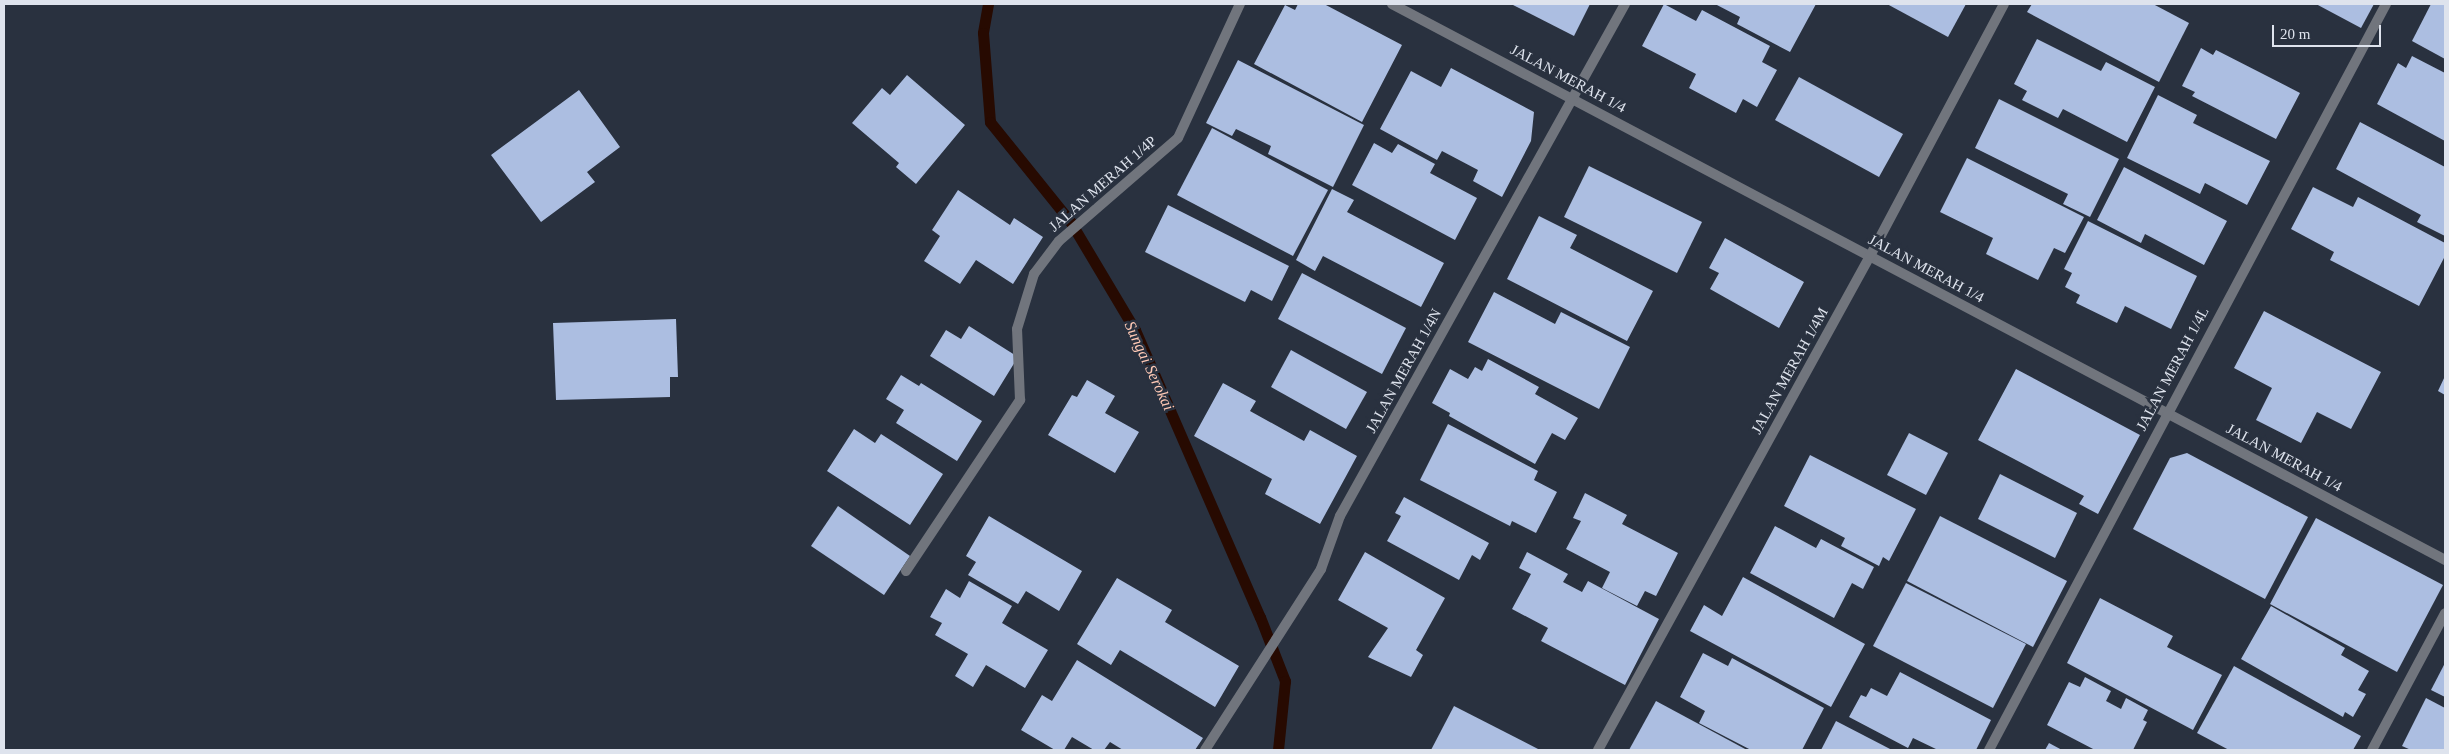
<!DOCTYPE html>
<html>
<head>
<meta charset="utf-8">
<style>
	body { margin:0 }
	#map { position:relative; width:2449px; height:754px; overflow:hidden; background:#29313f; font-family:Georgia,serif }
	div>[style] { position:absolute }
	.stream>* { height:11px; margin:-5.5px; padding:0 5.5px; transform-origin:5.5px; border-radius:5.5px; background:#270a01 }
	.building>* { inset:0; background:#acbee1 }
	.minor>* { height:10px; margin:-5px; padding:0 5px; transform-origin:5px; border-radius:5px; background:#71757d }
	span { translate:-50% -50%; white-space:nowrap; text-align:center; line-height:1.15; -webkit-text-stroke:5px #29313f; paint-order:stroke }
	.street-label { font-size:15px; color:#dee3ed }
	.water-label { font-size:16px; color:#ffc9b5; font-style:italic }
	.frame { position:absolute; inset:0; border:5px solid #dee3ed; pointer-events:none }
	.scale { position:absolute; left:2272px; top:25px; width:109px; height:22px; box-sizing:border-box; border:2px solid #dee3ed; border-top:0; padding-left:6px; font-size:15px; line-height:18px; white-space:nowrap; color:#dee3ed; -webkit-text-stroke:4px #29313f; paint-order:stroke }
</style>
</head>
<body>
<div id="map">
	<div class="stream">
		<div style="left:988px;top:4px;width:29px;rotate:100deg"></div>
		<div style="left:983px;top:33px;width:89px;rotate:85.5deg"></div>
		<div style="left:990px;top:122px;width:127px;rotate:51.1deg"></div>
		<div style="left:1070px;top:221px;width:127px;rotate:59.2deg"></div>
		<div style="left:1135px;top:330px;width:313px;rotate:66.5deg"></div>
		<div style="left:1260px;top:617px;width:69px;rotate:68.7deg"></div>
		<div style="left:1285px;top:681px;width:69px;rotate:95.8deg"></div>
	</div>
	<div class="building">
		<div style="clip-path:polygon(1298px 4px,1324px 4px,1402px 45px,1362px 122px,1254px 64px,1285px 5px,1295px 10px)"></div>
		<div style="clip-path:polygon(1511px 4px,1590px 4px,1574px 36px)"></div>
		<div style="clip-path:polygon(1664px 4px,1696px 21px,1702px 10px,1770px 46px,1762px 62px,1777px 70px,1757px 107px,1743px 99px,1736px 113px,1689px 88px,1696px 74px,1642px 46px)"></div>
		<div style="clip-path:polygon(1715px 4px,1816px 4px,1790px 52px,1737px 24px,1740px 17px)"></div>
		<div style="clip-path:polygon(1887px 4px,1966px 4px,1948px 37px)"></div>
		<div style="clip-path:polygon(2032px 4px,2153px 4px,2189px 23px,2159px 82px,2027px 12px)"></div>
		<div style="clip-path:polygon(2316px 4px,2374px 4px,2361px 28px)"></div>
		<div style="clip-path:polygon(2431px 4px,2445px 4px,2445px 59px,2412px 41px)"></div>
		<div style="clip-path:polygon(2037px 39px,2101px 71px,2106px 62px,2155px 87px,2127px 142px,2063px 109px,2058px 118px,2022px 100px,2027px 91px,2014px 84px)"></div>
		<div style="clip-path:polygon(2201px 48px,2213px 55px,2216px 50px,2300px 93px,2276px 139px,2192px 96px,2195px 92px,2182px 86px)"></div>
		<div style="clip-path:polygon(2412px 56px,2445px 73px,2445px 141px,2377px 104px,2398px 63px,2406px 68px)"></div>
		<div style="clip-path:polygon(1238px 60px,1364px 125px,1333px 187px,1268px 154px,1271px 146px,1236px 129px,1232px 136px,1206px 123px)"></div>
		<div style="clip-path:polygon(1451px 68px,1534px 112px,1531px 141px,1502px 197px,1473px 181px,1478px 170px,1442px 151px,1437px 160px,1380px 129px,1411px 71px,1441px 87px)"></div>
		<div style="clip-path:polygon(907px 75px,965px 125px,916px 184px,896px 167px,899px 163px,852px 123px,882px 88px,890px 95px)"></div>
		<div style="clip-path:polygon(1799px 77px,1903px 134px,1879px 177px,1775px 120px)"></div>
		<div style="clip-path:polygon(579px 90px,620px 147px,587px 172px,595px 182px,541px 222px,491px 155px)"></div>
		<div style="clip-path:polygon(2158px 95px,2197px 115px,2193px 123px,2270px 161px,2247px 205px,2205px 183px,2200px 194px,2127px 158px)"></div>
		<div style="clip-path:polygon(1999px 99px,2119px 159px,2090px 217px,2063px 204px,2068px 194px,1975px 148px)"></div>
		<div style="clip-path:polygon(2360px 122px,2445px 167px,2445px 236px,2417px 222px,2421px 215px,2336px 169px)"></div>
		<div style="clip-path:polygon(1212px 128px,1328px 190px,1293px 256px,1177px 195px)"></div>
		<div style="clip-path:polygon(1374px 143px,1392px 153px,1398px 144px,1435px 164px,1430px 173px,1477px 198px,1455px 240px,1352px 185px)"></div>
		<div style="clip-path:polygon(1967px 158px,2084px 217px,2065px 253px,2054px 248px,2038px 280px,1986px 254px,1993px 238px,1940px 212px)"></div>
		<div style="clip-path:polygon(1589px 166px,1702px 222px,1677px 273px,1564px 217px)"></div>
		<div style="clip-path:polygon(2124px 167px,2227px 221px,2204px 265px,2145px 234px,2141px 243px,2097px 220px)"></div>
		<div style="clip-path:polygon(2313px 187px,2353px 207px,2358px 197px,2445px 243px,2445px 256px,2419px 306px,2330px 260px,2334px 252px,2291px 229px)"></div>
		<div style="clip-path:polygon(1332px 189px,1354px 200px,1347px 212px,1444px 263px,1421px 307px,1323px 256px,1315px 271px,1296px 260px)"></div>
		<div style="clip-path:polygon(958px 190px,1010px 225px,1014px 218px,1043px 237px,1013px 284px,976px 260px,960px 284px,924px 261px,940px 236px,932px 230px)"></div>
		<div style="clip-path:polygon(1168px 205px,1289px 266px,1272px 301px,1251px 290px,1245px 302px,1145px 252px)"></div>
		<div style="clip-path:polygon(1539px 216px,1577px 235px,1570px 248px,1653px 291px,1627px 341px,1507px 279px)"></div>
		<div style="clip-path:polygon(2088px 221px,2197px 276px,2171px 329px,2125px 306px,2117px 323px,2076px 303px,2080px 295px,2065px 287px,2072px 273px,2064px 269px)"></div>
		<div style="clip-path:polygon(1725px 238px,1804px 282px,1779px 328px,1710px 289px,1719px 273px,1709px 268px)"></div>
		<div style="clip-path:polygon(1302px 273px,1406px 328px,1382px 374px,1278px 319px)"></div>
		<div style="clip-path:polygon(1494px 292px,1555px 324px,1561px 312px,1630px 347px,1599px 409px,1468px 342px)"></div>
		<div style="clip-path:polygon(2264px 311px,2381px 372px,2351px 429px,2317px 412px,2301px 443px,2256px 420px,2272px 388px,2234px 368px)"></div>
		<div style="clip-path:polygon(676px 319px,678px 377px,670px 377px,670px 397px,556px 400px,553px 323px)"></div>
		<div style="clip-path:polygon(969px 326px,1018px 357px,994px 396px,930px 356px,946px 330px,961px 339px)"></div>
		<div style="clip-path:polygon(1291px 350px,1367px 392px,1346px 429px,1271px 387px)"></div>
		<div style="clip-path:polygon(1488px 359px,1539px 387px,1535px 394px,1578px 418px,1565px 440px,1552px 433px,1535px 464px,1449px 416px,1450px 413px,1432px 403px,1450px 369px,1468px 379px,1475px 367px,1482px 371px)"></div>
		<div style="clip-path:polygon(2016px 369px,2140px 435px,2098px 514px,2079px 504px,2084px 496px,1978px 440px)"></div>
		<div style="clip-path:polygon(901px 375px,919px 386px,921px 383px,982px 421px,957px 461px,896px 423px,904px 410px,886px 399px)"></div>
		<div style="clip-path:polygon(2445px 376px,2445px 395px,2438px 391px)"></div>
		<div style="clip-path:polygon(1087px 380px,1115px 396px,1105px 413px,1139px 432px,1115px 473px,1048px 435px,1072px 395px,1077px 397px)"></div>
		<div style="clip-path:polygon(1223px 383px,1256px 401px,1250px 411px,1304px 441px,1310px 430px,1357px 456px,1320px 524px,1265px 494px,1272px 479px,1194px 436px)"></div>
		<div style="clip-path:polygon(1448px 424px,1538px 471px,1534px 480px,1557px 492px,1536px 533px,1512px 521px,1510px 526px,1420px 480px)"></div>
		<div style="clip-path:polygon(854px 429px,875px 443px,881px 434px,943px 474px,910px 525px,827px 471px)"></div>
		<div style="clip-path:polygon(1909px 433px,1948px 453px,1926px 495px,1887px 475px)"></div>
		<div style="clip-path:polygon(2187px 453px,2308px 517px,2265px 599px,2133px 529px,2170px 458px)"></div>
		<div style="clip-path:polygon(1810px 455px,1916px 509px,1889px 561px,1883px 557px,1879px 566px,1841px 546px,1845px 538px,1784px 506px)"></div>
		<div style="clip-path:polygon(2000px 474px,2077px 513px,2055px 558px,1978px 519px)"></div>
		<div style="clip-path:polygon(1585px 493px,1627px 515px,1622px 524px,1678px 553px,1656px 596px,1645px 591px,1637px 606px,1602px 588px,1610px 572px,1566px 549px,1581px 521px,1573px 518px)"></div>
		<div style="clip-path:polygon(1404px 497px,1489px 543px,1480px 560px,1472px 555px,1459px 580px,1387px 541px,1401px 516px,1395px 513px)"></div>
		<div style="clip-path:polygon(838px 506px,910px 556px,884px 595px,811px 546px)"></div>
		<div style="clip-path:polygon(989px 516px,1082px 571px,1059px 611px,1026px 591px,1018px 604px,968px 575px,976px 562px,966px 556px)"></div>
		<div style="clip-path:polygon(1940px 516px,2067px 581px,2033px 647px,1907px 581px)"></div>
		<div style="clip-path:polygon(2316px 518px,2443px 585px,2397px 672px,2270px 604px)"></div>
		<div style="clip-path:polygon(1775px 526px,1816px 548px,1821px 539px,1874px 567px,1863px 589px,1852px 583px,1834px 618px,1750px 573px)"></div>
		<div style="clip-path:polygon(1365px 552px,1445px 598px,1416px 650px,1423px 655px,1411px 677px,1368px 657px,1388px 628px,1338px 600px)"></div>
		<div style="clip-path:polygon(1527px 552px,1568px 574px,1563px 582px,1582px 592px,1588px 581px,1659px 619px,1625px 685px,1541px 641px,1548px 628px,1512px 609px,1531px 574px,1519px 568px)"></div>
		<div style="clip-path:polygon(1743px 577px,1865px 644px,1831px 707px,1690px 631px,1704px 605px,1722px 616px)"></div>
		<div style="clip-path:polygon(1117px 578px,1172px 610px,1165px 622px,1239px 666px,1215px 707px,1120px 650px,1111px 665px,1077px 644px)"></div>
		<div style="clip-path:polygon(969px 581px,1012px 606px,1002px 623px,1048px 650px,1025px 688px,986px 665px,973px 687px,955px 676px,968px 654px,935px 635px,942px 623px,930px 617px,946px 589px,960px 598px)"></div>
		<div style="clip-path:polygon(1906px 583px,2026px 644px,1993px 708px,1873px 646px)"></div>
		<div style="clip-path:polygon(2100px 598px,2173px 636px,2167px 647px,2222px 675px,2193px 730px,2067px 663px)"></div>
		<div style="clip-path:polygon(2271px 606px,2345px 648px,2341px 655px,2369px 671px,2358px 690px,2366px 694px,2353px 717px,2345px 712px,2343px 717px,2241px 659px)"></div>
		<div style="clip-path:polygon(1703px 653px,1728px 666px,1732px 658px,1824px 708px,1802px 750px,1751px 750px,1699px 723px,1705px 711px,1680px 697px)"></div>
		<div style="clip-path:polygon(1077px 660px,1203px 738px,1195px 750px,1123px 750px,1110px 742px,1104px 750px,1094px 750px,1072px 737px,1064px 750px,1055px 750px,1021px 730px,1042px 695px,1052px 701px)"></div>
		<div style="clip-path:polygon(2445px 663px,2445px 697px,2431px 690px)"></div>
		<div style="clip-path:polygon(2234px 666px,2361px 736px,2353px 750px,2229px 750px,2197px 733px)"></div>
		<div style="clip-path:polygon(1900px 672px,1991px 720px,1976px 750px,1938px 750px,1913px 738px,1908px 748px,1849px 717px,1861px 695px,1866px 697px,1871px 688px,1887px 696px)"></div>
		<div style="clip-path:polygon(2085px 677px,2111px 691px,2106px 701px,2121px 709px,2126px 698px,2148px 710px,2143px 720px,2147px 722px,2133px 750px,2095px 750px,2047px 725px,2069px 682px,2080px 687px)"></div>
		<div style="clip-path:polygon(2426px 698px,2445px 708px,2445px 750px,2411px 750px,2402px 746px)"></div>
		<div style="clip-path:polygon(1656px 701px,1747px 750px,1629px 750px)"></div>
		<div style="clip-path:polygon(1454px 706px,1540px 750px,1431px 750px)"></div>
		<div style="clip-path:polygon(1836px 721px,1892px 750px,1821px 750px)"></div>
		<div style="clip-path:polygon(2049px 743px,2062px 750px,2045px 750px)"></div>
	</div>
	<div class="minor">
		<div style="left:1392px;top:4px;width:1191px;rotate:27.83deg"></div>
		<div style="left:906px;top:571px;width:206px;rotate:-56.3deg"></div>
		<div style="left:1020px;top:400px;width:71px;rotate:-92.4deg"></div>
		<div style="left:1017px;top:329px;width:58px;rotate:-72.8deg"></div>
		<div style="left:1034px;top:274px;width:41px;rotate:-52.9deg"></div>
		<div style="left:1059px;top:241px;width:157px;rotate:-40.9deg"></div>
		<div style="left:1178px;top:138px;width:148px;rotate:-65.2deg"></div>
		<div style="left:1205px;top:750px;width:215px;rotate:-57.3deg"></div>
		<div style="left:1321px;top:569px;width:56px;rotate:-70.3deg"></div>
		<div style="left:1340px;top:516px;width:586px;rotate:-60.9deg"></div>
		<div style="left:1598px;top:750px;width:564px;rotate:-61.16deg"></div>
		<div style="left:1870px;top:256px;width:285px;rotate:-62deg"></div>
		<div style="left:1989px;top:750px;width:845px;rotate:-61.98deg"></div>
		<div style="left:2372px;top:750px;width:155px;rotate:-61.9deg"></div>
	</div>
	<div class="street-label">
		<span style="left:1568px;top:79px;rotate:28deg">JALAN MERAH 1/4</span>
		<span style="left:1103px;top:184px;rotate:-41deg">JALAN MERAH 1/4P</span>
		<span style="left:1926px;top:269px;rotate:28deg">JALAN MERAH 1/4</span>
		<span style="left:2173px;top:369px;rotate:-62deg">JALAN MERAH 1/4L</span>
		<span style="left:1404px;top:371px;rotate:-61deg">JALAN MERAH 1/4N</span>
		<span style="left:1790px;top:371px;rotate:-61deg">JALAN MERAH 1/4M</span>
		<span style="left:2284px;top:458px;rotate:28deg">JALAN MERAH 1/4</span>
	</div>
	<div class="water-label">
		<span style="left:1149px;top:366px;rotate:65deg">Sungai Serokai</span>
	</div>
	<div class="frame"></div>
	<div class="scale">20 m</div>
</div>
</body>
</html>
